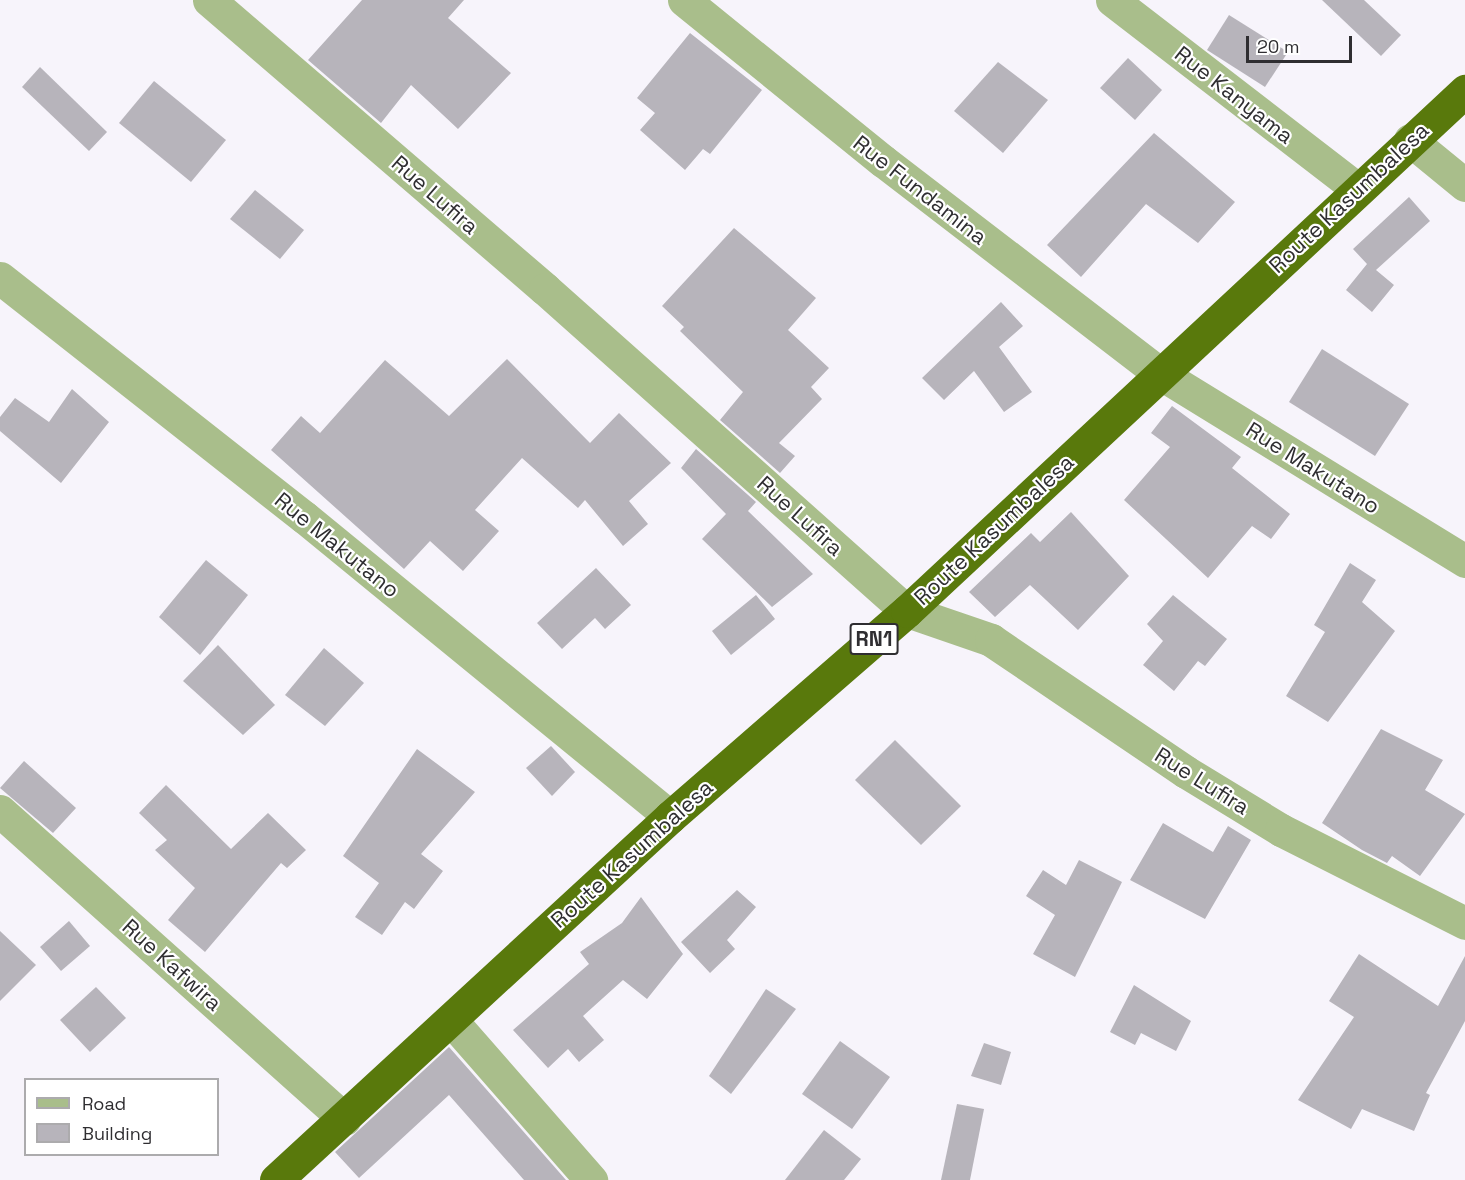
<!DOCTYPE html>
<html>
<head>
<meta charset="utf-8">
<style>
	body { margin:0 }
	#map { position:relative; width:1465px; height:1180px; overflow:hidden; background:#f7f4fb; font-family:"Space Grotesk",sans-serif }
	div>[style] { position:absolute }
	.building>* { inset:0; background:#b7b4bb }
	.minor>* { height:33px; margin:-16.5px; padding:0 16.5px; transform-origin:16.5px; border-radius:16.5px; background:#a9be8b }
	.highway>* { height:33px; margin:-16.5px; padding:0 16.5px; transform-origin:16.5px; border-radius:16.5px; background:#59790c }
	span { translate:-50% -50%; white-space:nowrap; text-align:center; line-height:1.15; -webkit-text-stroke:4.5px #fff; paint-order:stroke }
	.shield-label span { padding:2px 4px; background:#fff; border:2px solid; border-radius:4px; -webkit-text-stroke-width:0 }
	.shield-label { font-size:21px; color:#2f2e31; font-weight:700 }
	.street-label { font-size:22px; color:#2f2e31 }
	.legend { position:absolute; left:24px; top:1078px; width:195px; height:78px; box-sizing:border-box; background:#fff; border:2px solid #acabad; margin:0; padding:8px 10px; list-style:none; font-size:18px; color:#2f2e31 }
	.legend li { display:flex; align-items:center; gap:12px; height:30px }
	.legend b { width:30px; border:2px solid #acabad }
	.scale { position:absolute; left:1246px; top:36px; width:106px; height:27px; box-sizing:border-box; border:3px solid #2f2e31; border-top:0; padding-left:8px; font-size:18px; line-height:21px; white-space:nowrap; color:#2f2e31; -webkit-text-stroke:4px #fff; paint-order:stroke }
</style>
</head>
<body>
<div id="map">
	<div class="building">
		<div style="clip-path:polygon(362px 0,464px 0,448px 18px,511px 73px,458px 129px,411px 85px,381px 123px,308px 60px)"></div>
		<div style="clip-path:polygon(1322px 0,1364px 0,1401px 35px,1381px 56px)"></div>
		<div style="clip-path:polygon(1229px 15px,1288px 52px,1265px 87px,1207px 50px)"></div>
		<div style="clip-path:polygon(690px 33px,762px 90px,710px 154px,703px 149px,685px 170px,640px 130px,655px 113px,637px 98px)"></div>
		<div style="clip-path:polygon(1128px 58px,1162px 90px,1135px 120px,1100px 88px)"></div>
		<div style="clip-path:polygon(998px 62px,1048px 100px,1003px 153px,954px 111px)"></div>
		<div style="clip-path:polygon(40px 67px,107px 132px,89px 151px,22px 87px)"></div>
		<div style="clip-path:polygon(154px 81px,226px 140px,191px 182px,119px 123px)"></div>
		<div style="clip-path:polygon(1154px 133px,1235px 202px,1198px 243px,1146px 204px,1081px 277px,1047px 245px)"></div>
		<div style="clip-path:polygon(255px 190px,304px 230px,280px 259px,230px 219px)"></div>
		<div style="clip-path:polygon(1409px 197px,1430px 221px,1376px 270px,1394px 285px,1372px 312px,1346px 290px,1367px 264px,1353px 249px)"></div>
		<div style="clip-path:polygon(734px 228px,816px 298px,788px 330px,829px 368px,811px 387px,822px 399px,779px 443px,795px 456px,780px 473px,720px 420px,743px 392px,680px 331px,684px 327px,662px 306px)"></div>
		<div style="clip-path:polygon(1001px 302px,1023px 326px,999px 347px,1032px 392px,1004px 412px,974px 371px,944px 400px,922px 378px)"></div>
		<div style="clip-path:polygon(1322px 349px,1409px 404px,1375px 456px,1289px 402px)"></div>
		<div style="clip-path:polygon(507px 359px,590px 443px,619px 413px,671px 463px,629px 501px,648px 524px,623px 546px,585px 500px,578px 508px,522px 458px,475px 510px,499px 531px,463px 571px,430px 541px,404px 569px,271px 450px,301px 416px,320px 433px,385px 360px,449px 416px)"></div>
		<div style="clip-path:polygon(72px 389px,109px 422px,61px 483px,0 431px,0 417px,15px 398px,49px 422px)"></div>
		<div style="clip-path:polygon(1172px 406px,1241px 457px,1232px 468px,1290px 514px,1271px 539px,1252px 526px,1208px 578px,1124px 500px,1170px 447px,1151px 433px)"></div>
		<div style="clip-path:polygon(696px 449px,756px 502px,748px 511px,813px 574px,772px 607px,702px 539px,726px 514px,681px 468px)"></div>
		<div style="clip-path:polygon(1071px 512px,1129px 576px,1078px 630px,1030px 585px,995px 617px,969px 592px,1031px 533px,1040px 542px)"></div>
		<div style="clip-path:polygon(206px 560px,248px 595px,200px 655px,159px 617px)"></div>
		<div style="clip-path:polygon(1350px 563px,1376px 580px,1362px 602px,1395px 631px,1328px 722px,1286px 696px,1325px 632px,1314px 625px)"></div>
		<div style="clip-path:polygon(596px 568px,631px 605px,605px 629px,595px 618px,562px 649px,537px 623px)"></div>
		<div style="clip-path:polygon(756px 595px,775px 619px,731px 655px,712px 631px)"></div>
		<div style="clip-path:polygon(1173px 595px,1227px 639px,1205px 666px,1198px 661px,1174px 691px,1143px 665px,1163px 641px,1147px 624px)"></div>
		<div style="clip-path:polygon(218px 645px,275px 705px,243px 735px,183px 681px)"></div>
		<div style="clip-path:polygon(324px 648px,364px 683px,325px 726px,285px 695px)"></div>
		<div style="clip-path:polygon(1381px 729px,1443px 760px,1425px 790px,1465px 814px,1420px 876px,1392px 856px,1387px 863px,1362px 850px,1322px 823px)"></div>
		<div style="clip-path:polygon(895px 740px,961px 806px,921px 845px,855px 780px)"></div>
		<div style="clip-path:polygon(551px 746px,575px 772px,552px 796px,526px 768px)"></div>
		<div style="clip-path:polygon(417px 749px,475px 792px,421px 854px,443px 871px,414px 909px,405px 902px,382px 935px,355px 917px,379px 883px,343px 856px)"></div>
		<div style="clip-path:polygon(24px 761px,76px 808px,53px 833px,0 788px)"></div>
		<div style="clip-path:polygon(166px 785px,231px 849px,268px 813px,306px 850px,287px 868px,281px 863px,205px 952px,168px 920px,195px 888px,155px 850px,167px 840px,139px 813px)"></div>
		<div style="clip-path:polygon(1163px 823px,1213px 852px,1228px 826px,1251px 840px,1205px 919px,1130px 880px)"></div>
		<div style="clip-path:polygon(1079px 860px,1122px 882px,1075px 977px,1033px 954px,1055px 915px,1026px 896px,1043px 870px,1066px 885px)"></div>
		<div style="clip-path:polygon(737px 890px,756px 907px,727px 940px,735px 949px,710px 973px,681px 942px)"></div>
		<div style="clip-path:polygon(641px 897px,683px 954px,647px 999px,623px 980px,583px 1016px,604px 1040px,579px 1062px,568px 1049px,548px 1068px,513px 1030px,589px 964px,580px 952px,622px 923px)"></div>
		<div style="clip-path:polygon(69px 921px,90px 946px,61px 971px,40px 947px)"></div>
		<div style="clip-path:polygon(0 931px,36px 965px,0 1001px)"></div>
		<div style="clip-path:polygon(1359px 954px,1438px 1006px,1465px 956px,1465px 1021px,1426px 1093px,1430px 1095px,1414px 1131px,1362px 1109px,1351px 1129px,1298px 1100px,1354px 1017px,1329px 1001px)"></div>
		<div style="clip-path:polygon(1134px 985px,1191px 1021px,1176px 1051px,1141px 1033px,1135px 1045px,1110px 1032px)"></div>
		<div style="clip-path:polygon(96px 987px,126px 1018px,90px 1052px,60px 1020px)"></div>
		<div style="clip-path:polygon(766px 989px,796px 1009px,731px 1094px,709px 1076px)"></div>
		<div style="clip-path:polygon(840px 1041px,890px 1077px,852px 1129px,802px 1094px)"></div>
		<div style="clip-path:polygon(984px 1043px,1011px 1052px,1001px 1085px,971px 1076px)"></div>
		<div style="clip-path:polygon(449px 1047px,566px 1180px,524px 1180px,449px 1095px,359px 1178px,335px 1152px)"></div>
		<div style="clip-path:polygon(957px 1104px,984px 1109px,970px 1180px,941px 1180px)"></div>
		<div style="clip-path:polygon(824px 1130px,861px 1159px,844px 1180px,785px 1180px)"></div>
	</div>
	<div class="minor">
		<div style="left:209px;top:0;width:443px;rotate:40.7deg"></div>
		<div style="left:545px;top:289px;width:484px;rotate:41.7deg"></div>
		<div style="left:907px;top:611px;width:89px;rotate:19deg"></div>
		<div style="left:991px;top:640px;width:235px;rotate:34.1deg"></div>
		<div style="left:1186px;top:772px;width:111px;rotate:31.4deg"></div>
		<div style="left:1281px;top:830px;width:206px;rotate:26.8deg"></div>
		<div style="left:684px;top:0;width:256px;rotate:39deg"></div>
		<div style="left:883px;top:161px;width:350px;rotate:37.5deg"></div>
		<div style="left:1161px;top:374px;width:357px;rotate:31.6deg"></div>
		<div style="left:1112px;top:0;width:309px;rotate:37.6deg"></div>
		<div style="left:1410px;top:140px;width:71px;rotate:39.3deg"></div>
		<div style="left:0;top:278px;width:387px;rotate:38.2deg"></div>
		<div style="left:304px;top:517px;width:473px;rotate:39.3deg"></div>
		<div style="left:0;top:811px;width:462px;rotate:41.8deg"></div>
		<div style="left:451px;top:1020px;width:213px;rotate:48.8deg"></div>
	</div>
	<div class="highway">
		<div style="left:276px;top:1180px;width:536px;rotate:-42.65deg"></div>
		<div style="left:670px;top:817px;width:314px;rotate:-41deg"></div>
		<div style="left:907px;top:611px;width:763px;rotate:-42.98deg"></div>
	</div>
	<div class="shield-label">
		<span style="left:874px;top:639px">RN1</span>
	</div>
	<div class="street-label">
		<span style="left:1234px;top:95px;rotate:38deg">Rue Kanyama</span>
		<span style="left:920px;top:190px;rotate:38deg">Rue Fundamina</span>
		<span style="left:435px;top:195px;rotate:41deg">Rue Lufira</span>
		<span style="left:1349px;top:198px;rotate:-43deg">Route Kasumbalesa</span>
		<span style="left:1313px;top:468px;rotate:32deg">Rue Makutano</span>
		<span style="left:800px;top:516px;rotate:42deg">Rue Lufira</span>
		<span style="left:994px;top:530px;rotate:-43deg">Route Kasumbalesa</span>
		<span style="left:337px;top:545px;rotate:39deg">Rue Makutano</span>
		<span style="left:1202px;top:781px;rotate:32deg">Rue Lufira</span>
		<span style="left:632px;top:854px;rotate:-42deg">Route Kasumbalesa</span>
		<span style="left:172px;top:965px;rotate:42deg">Rue Kafwira</span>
	</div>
	<ul class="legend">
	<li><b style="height:8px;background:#a9be8b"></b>Road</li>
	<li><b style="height:16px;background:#b7b4bb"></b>Building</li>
	</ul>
	<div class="scale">20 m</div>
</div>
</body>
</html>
